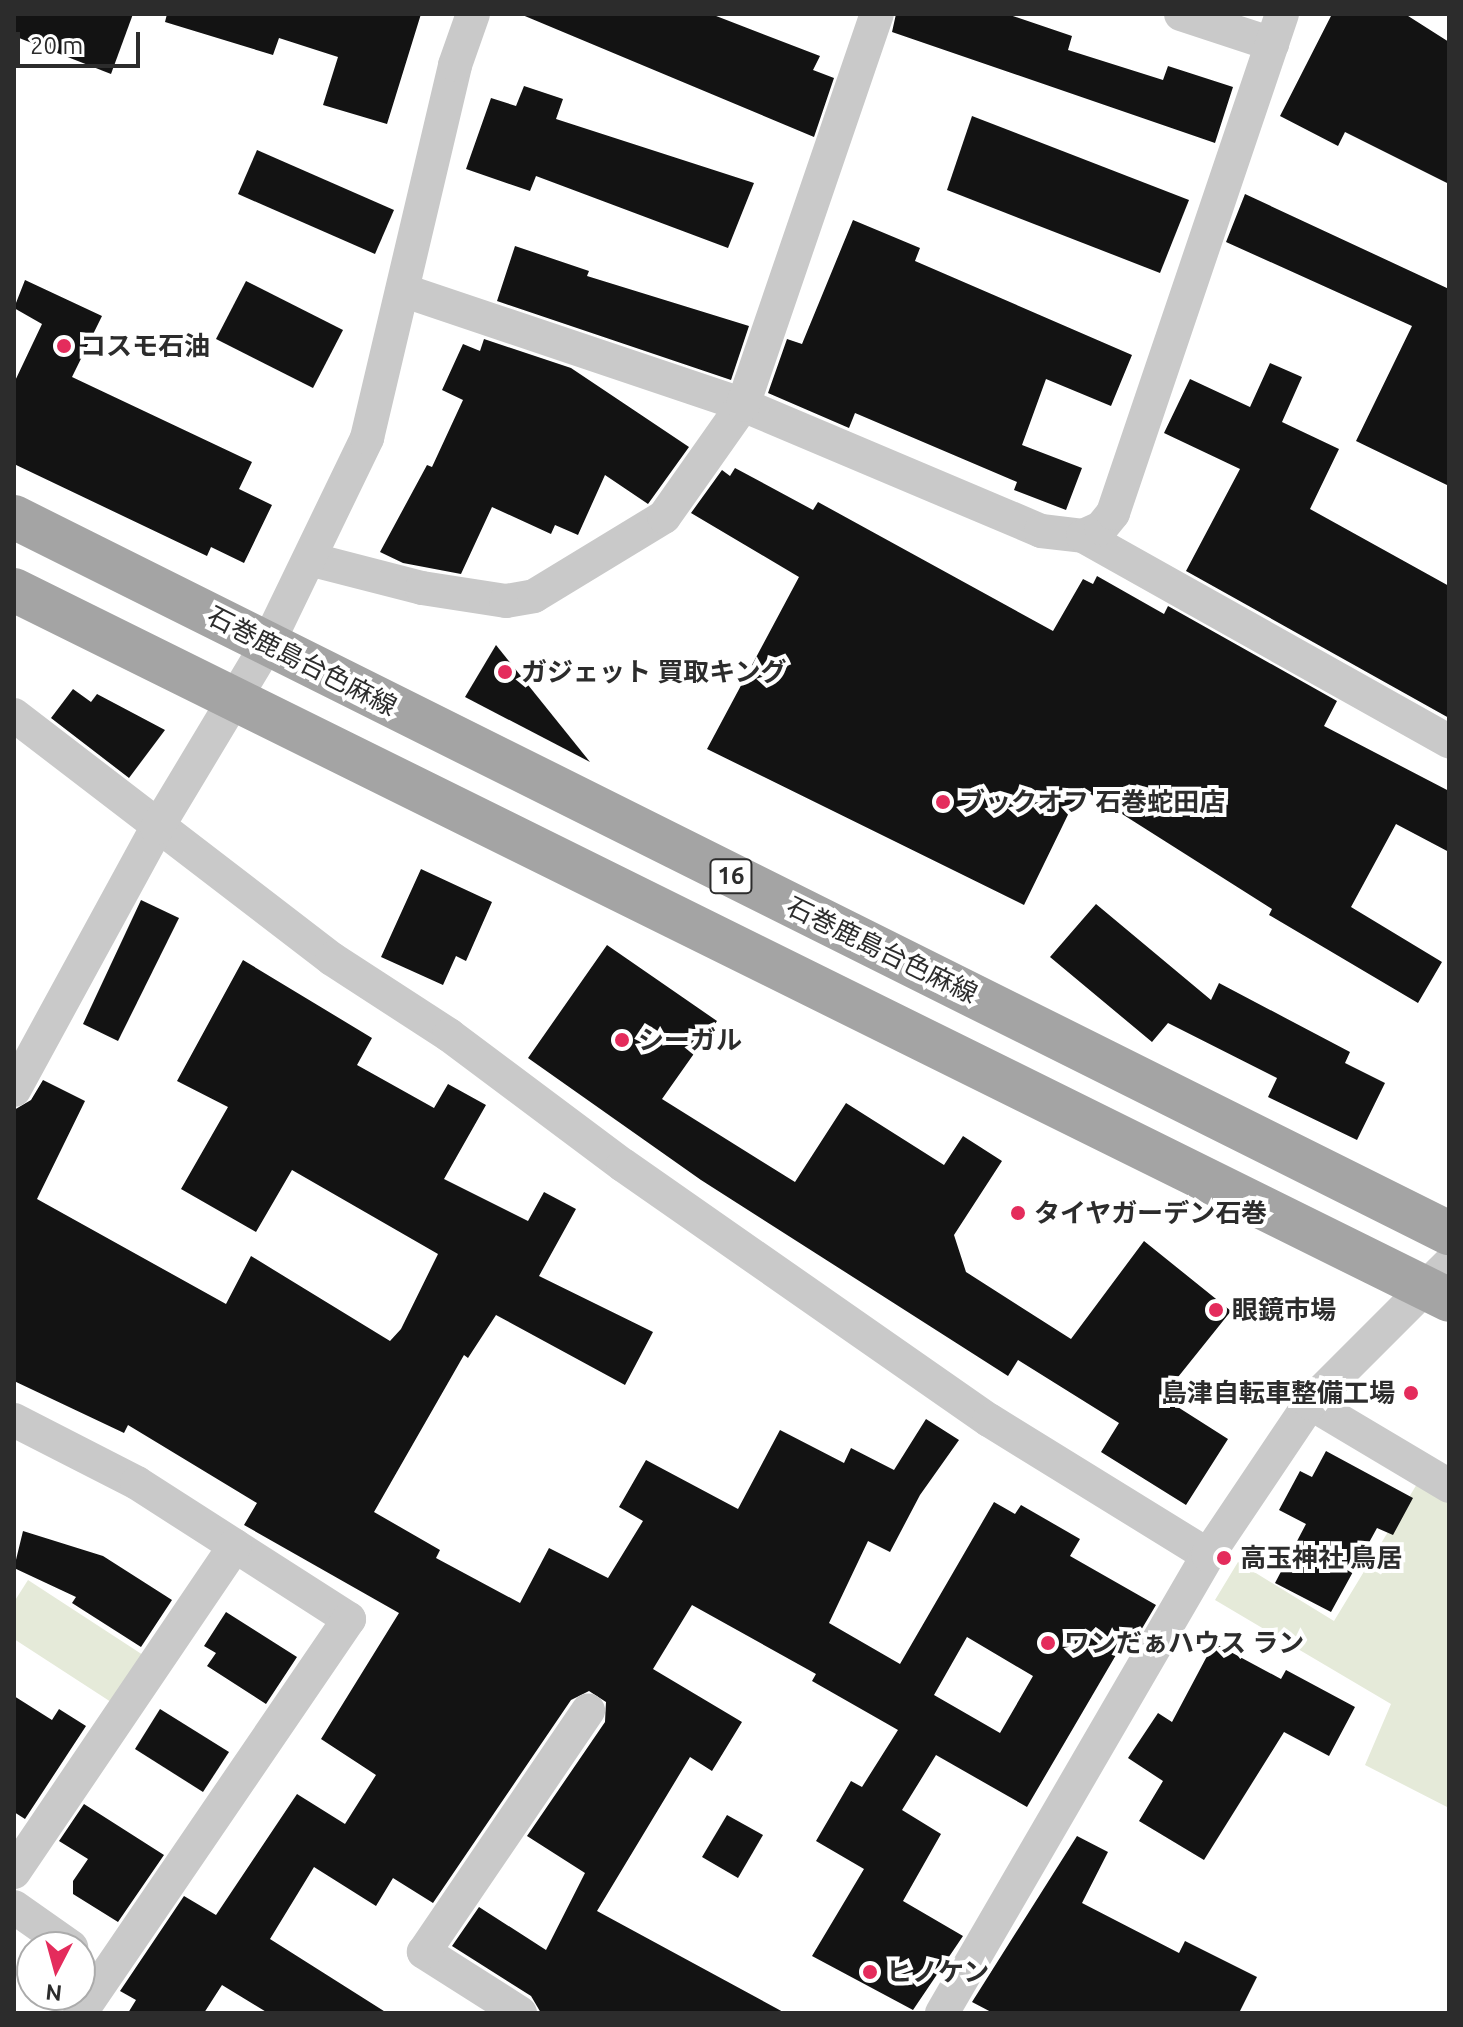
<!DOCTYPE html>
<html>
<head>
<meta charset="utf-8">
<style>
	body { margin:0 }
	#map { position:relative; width:1463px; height:2027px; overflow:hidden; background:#fff; font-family:Ubuntu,"Noto Sans JP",sans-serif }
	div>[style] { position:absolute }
	.green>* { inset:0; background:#e5ead9 }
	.building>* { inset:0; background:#131313 }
	.minor>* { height:34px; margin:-17px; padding:0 17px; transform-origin:17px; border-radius:17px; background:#c9c9c9 }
	.primary>* { height:44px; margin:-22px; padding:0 22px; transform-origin:22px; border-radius:22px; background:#a4a4a4 }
	.dots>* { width:22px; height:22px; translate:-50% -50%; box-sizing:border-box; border:4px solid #fff; border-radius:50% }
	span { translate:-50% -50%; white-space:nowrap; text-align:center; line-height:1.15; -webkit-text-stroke:8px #fff; paint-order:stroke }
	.shield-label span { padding:2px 6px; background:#fff; border:2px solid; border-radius:6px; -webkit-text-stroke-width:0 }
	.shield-label { font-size:24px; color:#2c2c2c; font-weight:700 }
	.poi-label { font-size:26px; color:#2c2c2c; font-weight:700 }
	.left { translate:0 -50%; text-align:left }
	.right { translate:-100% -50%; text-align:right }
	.street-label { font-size:26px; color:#2c2c2c }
	.frame { position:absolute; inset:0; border:16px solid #2c2c2c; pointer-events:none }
	.north { position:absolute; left:16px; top:1931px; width:80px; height:80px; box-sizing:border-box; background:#fff; border:2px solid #ababab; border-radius:50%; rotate:186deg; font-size:22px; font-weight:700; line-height:32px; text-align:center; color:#2c2c2c }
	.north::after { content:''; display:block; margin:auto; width:28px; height:36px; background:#e42c5c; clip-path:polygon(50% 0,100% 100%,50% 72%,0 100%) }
	.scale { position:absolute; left:16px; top:32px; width:124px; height:36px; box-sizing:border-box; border:4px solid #2c2c2c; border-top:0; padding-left:10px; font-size:24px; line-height:28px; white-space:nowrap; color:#2c2c2c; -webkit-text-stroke:6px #fff; paint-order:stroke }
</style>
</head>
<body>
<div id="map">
	<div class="green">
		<div style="clip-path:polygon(1417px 1484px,1449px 1502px,1449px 1808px,1365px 1765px,1391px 1704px,1215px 1600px,1238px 1562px,1334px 1621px)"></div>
		<div style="clip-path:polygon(28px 1580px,143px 1655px,111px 1702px,14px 1639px,14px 1602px)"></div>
	</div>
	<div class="building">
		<div style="clip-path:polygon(14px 14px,133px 14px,111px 74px,14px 36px)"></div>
		<div style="clip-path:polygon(167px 14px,421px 14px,387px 124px,323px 105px,338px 57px,279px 38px,273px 55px,165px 22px)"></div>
		<div style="clip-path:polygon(520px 14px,711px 14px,820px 56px,813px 70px,834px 78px,814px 137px)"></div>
		<div style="clip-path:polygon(896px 14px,1007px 14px,1072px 36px,1068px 50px,1163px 80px,1168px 66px,1233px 87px,1215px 143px,892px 32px)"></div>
		<div style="clip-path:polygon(1332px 14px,1405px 14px,1449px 42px,1449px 184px,1345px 132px,1338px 146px,1280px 116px)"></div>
		<div style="clip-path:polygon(524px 86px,563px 99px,556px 119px,754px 183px,728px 248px,536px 176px,530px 191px,466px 169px,491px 98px,516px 106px)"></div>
		<div style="clip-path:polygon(972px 116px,1189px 200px,1160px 273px,947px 190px)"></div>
		<div style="clip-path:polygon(257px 150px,394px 210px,375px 254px,238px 194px)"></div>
		<div style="clip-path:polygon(1245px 194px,1449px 289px,1449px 486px,1356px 441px,1412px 326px,1226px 242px)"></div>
		<div style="clip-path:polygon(853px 220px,920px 248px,915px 261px,1132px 355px,1111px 406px,1046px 379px,1022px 445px,1082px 468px,1066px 510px,1014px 490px,1017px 482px,855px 413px,849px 428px,768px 393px,787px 339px,802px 344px)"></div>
		<div style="clip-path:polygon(515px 246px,589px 271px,587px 276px,749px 326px,731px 380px,497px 301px)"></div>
		<div style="clip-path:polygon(25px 280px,102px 316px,72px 377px,252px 462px,239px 489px,272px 505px,244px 563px,211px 547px,207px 556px,14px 464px,14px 383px,42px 324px,14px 308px)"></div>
		<div style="clip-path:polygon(246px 281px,343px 330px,313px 388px,216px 339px)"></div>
		<div style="clip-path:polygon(484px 339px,571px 368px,689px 447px,648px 504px,605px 475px,578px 535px,555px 525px,551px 534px,492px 507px,461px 574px,403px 563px,380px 552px,427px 465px,432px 467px,463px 400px,442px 390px,463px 344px,480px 351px)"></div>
		<div style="clip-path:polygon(1270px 363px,1302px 377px,1282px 422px,1339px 449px,1310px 509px,1449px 586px,1449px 718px,1186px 571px,1240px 469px,1164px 433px,1190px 379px,1250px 407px)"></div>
		<div style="clip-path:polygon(735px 468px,813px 510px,818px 502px,1053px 631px,1083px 579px,1093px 584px,1097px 576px,1164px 614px,1168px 606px,1337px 701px,1324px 726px,1449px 791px,1449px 852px,1396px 824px,1351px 907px,1442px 962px,1418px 1003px,1269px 915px,1272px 909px,1081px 788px,1024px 905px,707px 749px,799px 577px,691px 513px,722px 470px,730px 476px)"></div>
		<div style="clip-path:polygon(496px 645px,590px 762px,465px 697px)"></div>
		<div style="clip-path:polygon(73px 689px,91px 702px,97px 694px,165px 730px,129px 778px,51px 718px)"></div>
		<div style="clip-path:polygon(421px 869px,492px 902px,466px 961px,456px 956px,443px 985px,381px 957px)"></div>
		<div style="clip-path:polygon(141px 900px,179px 918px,118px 1041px,83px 1024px)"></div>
		<div style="clip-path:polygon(1096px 904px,1211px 1000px,1219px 983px,1350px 1052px,1345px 1063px,1385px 1083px,1357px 1140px,1268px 1097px,1277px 1078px,1168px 1023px,1152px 1042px,1050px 957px)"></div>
		<div style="clip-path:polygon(607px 945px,717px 1021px,662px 1099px,795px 1182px,846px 1103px,944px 1165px,963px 1136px,1002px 1161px,954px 1235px,966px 1272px,1071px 1339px,1144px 1241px,1231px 1311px,1162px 1397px,1228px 1439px,1186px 1505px,1101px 1452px,1119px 1423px,1018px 1360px,1008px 1376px,701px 1180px,528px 1058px)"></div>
		<div style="clip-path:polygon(evenodd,243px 960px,372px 1038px,357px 1065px,434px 1108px,448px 1084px,486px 1105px,444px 1179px,528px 1221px,544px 1192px,576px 1209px,539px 1276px,653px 1332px,625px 1385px,496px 1315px,468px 1358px,464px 1355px,374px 1512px,440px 1550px,436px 1558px,520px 1603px,549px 1548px,608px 1578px,643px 1521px,619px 1507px,646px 1460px,738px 1509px,780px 1430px,844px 1463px,851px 1448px,894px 1470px,926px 1419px,959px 1440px,920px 1495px,890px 1552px,868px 1541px,829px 1623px,900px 1664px,994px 1502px,1015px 1514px,1021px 1505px,1080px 1539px,1070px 1556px,1156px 1605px,1131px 1647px,1123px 1643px,1027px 1807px,936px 1755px,902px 1810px,941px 1834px,903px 1901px,963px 1936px,913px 2010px,812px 1956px,864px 1869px,816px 1841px,851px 1781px,862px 1787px,898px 1730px,812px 1681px,816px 1674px,692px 1605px,653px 1669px,742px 1722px,712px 1771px,690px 1757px,597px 1911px,785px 2013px,541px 2013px,531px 1996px,452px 1946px,479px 1907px,546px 1950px,585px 1873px,527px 1836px,605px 1722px,606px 1702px,589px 1691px,571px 1700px,433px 1903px,393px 1878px,376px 1906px,314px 1867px,270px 1939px,387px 2013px,268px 2013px,222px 1985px,204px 2013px,128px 2013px,136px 2000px,120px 1991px,184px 1896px,216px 1915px,297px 1794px,345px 1824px,376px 1775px,321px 1739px,399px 1613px,244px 1525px,257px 1503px,128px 1425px,124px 1433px,14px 1381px,14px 1110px,31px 1100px,43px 1080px,85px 1101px,37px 1199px,226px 1304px,251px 1256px,390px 1341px,401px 1329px,438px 1254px,292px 1170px,256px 1232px,181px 1189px,228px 1107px,177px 1081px,243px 960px,967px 1637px,1033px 1676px,1000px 1733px,934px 1695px,967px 1637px)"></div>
		<div style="clip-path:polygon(1326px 1451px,1413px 1498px,1393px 1535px,1377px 1528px,1331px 1612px,1275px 1583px,1306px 1524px,1279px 1510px,1300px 1471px,1312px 1477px)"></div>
		<div style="clip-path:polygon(23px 1531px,103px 1556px,172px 1600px,141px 1647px,72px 1603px,76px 1597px,14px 1568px)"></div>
		<div style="clip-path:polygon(226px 1612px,297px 1657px,266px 1704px,207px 1666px,216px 1653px,204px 1646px)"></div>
		<div style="clip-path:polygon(1214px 1643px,1281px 1679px,1286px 1670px,1355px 1707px,1329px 1756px,1284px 1732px,1204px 1860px,1139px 1821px,1163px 1781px,1128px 1758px,1158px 1713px,1172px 1722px)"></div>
		<div style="clip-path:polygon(14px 1696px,52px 1720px,59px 1709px,86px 1726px,25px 1819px,14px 1812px)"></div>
		<div style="clip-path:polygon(160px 1709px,229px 1752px,203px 1792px,135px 1749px)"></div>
		<div style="clip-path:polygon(84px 1804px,164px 1855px,118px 1922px,73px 1894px,73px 1881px,88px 1859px,59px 1841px)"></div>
		<div style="clip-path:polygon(727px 1815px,763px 1835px,738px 1878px,702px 1857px)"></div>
		<div style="clip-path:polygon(1077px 1836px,1108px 1852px,1082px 1903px,1179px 1953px,1185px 1941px,1257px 1977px,1239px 2013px,993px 2013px,972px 2002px)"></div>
	</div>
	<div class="minor">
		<div style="left:1181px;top:14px;width:96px;rotate:18.2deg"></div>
		<div style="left:405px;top:291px;width:357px;rotate:18.6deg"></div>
		<div style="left:743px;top:405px;width:324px;rotate:22.9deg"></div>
		<div style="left:1041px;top:531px;width:42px;rotate:6.8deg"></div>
		<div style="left:1083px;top:536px;width:420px;rotate:29.3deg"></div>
		<div style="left:1083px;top:536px;width:20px;rotate:-24deg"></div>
		<div style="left:1101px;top:528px;width:19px;rotate:-51deg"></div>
		<div style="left:1113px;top:513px;width:527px;rotate:-71.29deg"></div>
		<div style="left:313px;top:560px;width:113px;rotate:14.4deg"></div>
		<div style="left:422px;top:588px;width:85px;rotate:8.8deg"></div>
		<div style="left:506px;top:601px;width:28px;rotate:-10deg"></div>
		<div style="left:534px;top:596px;width:152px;rotate:-31.3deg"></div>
		<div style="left:664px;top:517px;width:137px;rotate:-54.8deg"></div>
		<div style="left:743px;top:405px;width:413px;rotate:-71.1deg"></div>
		<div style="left:14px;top:715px;width:401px;rotate:37.5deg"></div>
		<div style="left:332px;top:959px;width:140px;rotate:33deg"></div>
		<div style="left:449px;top:1035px;width:217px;rotate:36.8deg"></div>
		<div style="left:623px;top:1165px;width:446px;rotate:34.9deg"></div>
		<div style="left:989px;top:1420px;width:257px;rotate:31.7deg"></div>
		<div style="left:14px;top:1090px;width:298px;rotate:-61.4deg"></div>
		<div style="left:157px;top:828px;width:216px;rotate:-59deg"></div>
		<div style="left:268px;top:643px;width:228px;rotate:-64.2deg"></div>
		<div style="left:367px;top:438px;width:383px;rotate:-76.7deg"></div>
		<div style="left:455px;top:65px;width:54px;rotate:-70.6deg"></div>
		<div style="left:1310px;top:1403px;width:162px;rotate:30.8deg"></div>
		<div style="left:14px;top:1420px;width:138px;rotate:27.1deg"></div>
		<div style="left:137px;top:1483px;width:252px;rotate:32.7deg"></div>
		<div style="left:349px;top:1619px;width:477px;rotate:124.3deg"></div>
		<div style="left:14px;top:1872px;width:394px;rotate:-55.9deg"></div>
		<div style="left:14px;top:1907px;width:70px;rotate:35.1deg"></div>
		<div style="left:520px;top:2013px;width:114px;rotate:-147.6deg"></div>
		<div style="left:424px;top:1952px;width:292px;rotate:-55.8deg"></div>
		<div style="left:942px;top:2013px;width:530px;rotate:-59.85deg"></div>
		<div style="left:1208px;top:1555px;width:183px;rotate:-56.1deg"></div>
		<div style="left:1310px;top:1403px;width:197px;rotate:-45deg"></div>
	</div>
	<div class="primary">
		<div style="left:14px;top:517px;width:1604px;rotate:26.52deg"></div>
		<div style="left:14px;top:590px;width:1601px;rotate:26.32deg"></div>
	</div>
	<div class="dots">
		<div style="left:64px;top:346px;background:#e42c5c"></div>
		<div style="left:505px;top:672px;background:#e42c5c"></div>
		<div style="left:943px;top:802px;background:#e42c5c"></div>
		<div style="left:622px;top:1040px;background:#e42c5c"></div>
		<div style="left:1018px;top:1213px;background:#e42c5c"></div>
		<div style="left:1216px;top:1310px;background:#e42c5c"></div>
		<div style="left:1411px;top:1393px;background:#e42c5c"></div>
		<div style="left:1224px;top:1558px;background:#e42c5c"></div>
		<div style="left:1048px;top:1643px;background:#e42c5c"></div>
		<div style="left:870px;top:1972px;background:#e42c5c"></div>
	</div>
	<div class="shield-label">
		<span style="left:731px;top:876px">16</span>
	</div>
	<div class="poi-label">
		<span class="left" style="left:80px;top:346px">コスモ石油</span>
		<span class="left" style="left:521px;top:672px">ガジェット 買取キング</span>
		<span class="left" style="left:959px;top:802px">ブックオフ 石巻蛇田店</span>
		<span class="left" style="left:638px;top:1040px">シーガル</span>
		<span class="left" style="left:1034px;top:1213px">タイヤガーデン石巻</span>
		<span class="left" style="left:1232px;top:1310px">眼鏡市場</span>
		<span class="right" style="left:1395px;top:1393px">島津自転車整備工場</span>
		<span class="left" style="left:1240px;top:1558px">高玉神社 鳥居</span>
		<span class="left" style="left:1064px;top:1643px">ワンだぁハウス ラン</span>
		<span class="left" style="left:886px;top:1972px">ヒノケン</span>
	</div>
	<div class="street-label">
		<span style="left:302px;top:661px;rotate:27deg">石巻鹿島台色麻線</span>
		<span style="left:882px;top:950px;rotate:26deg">石巻鹿島台色麻線</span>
	</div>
	<div class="frame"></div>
	<div class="north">N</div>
	<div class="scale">20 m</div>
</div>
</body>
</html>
